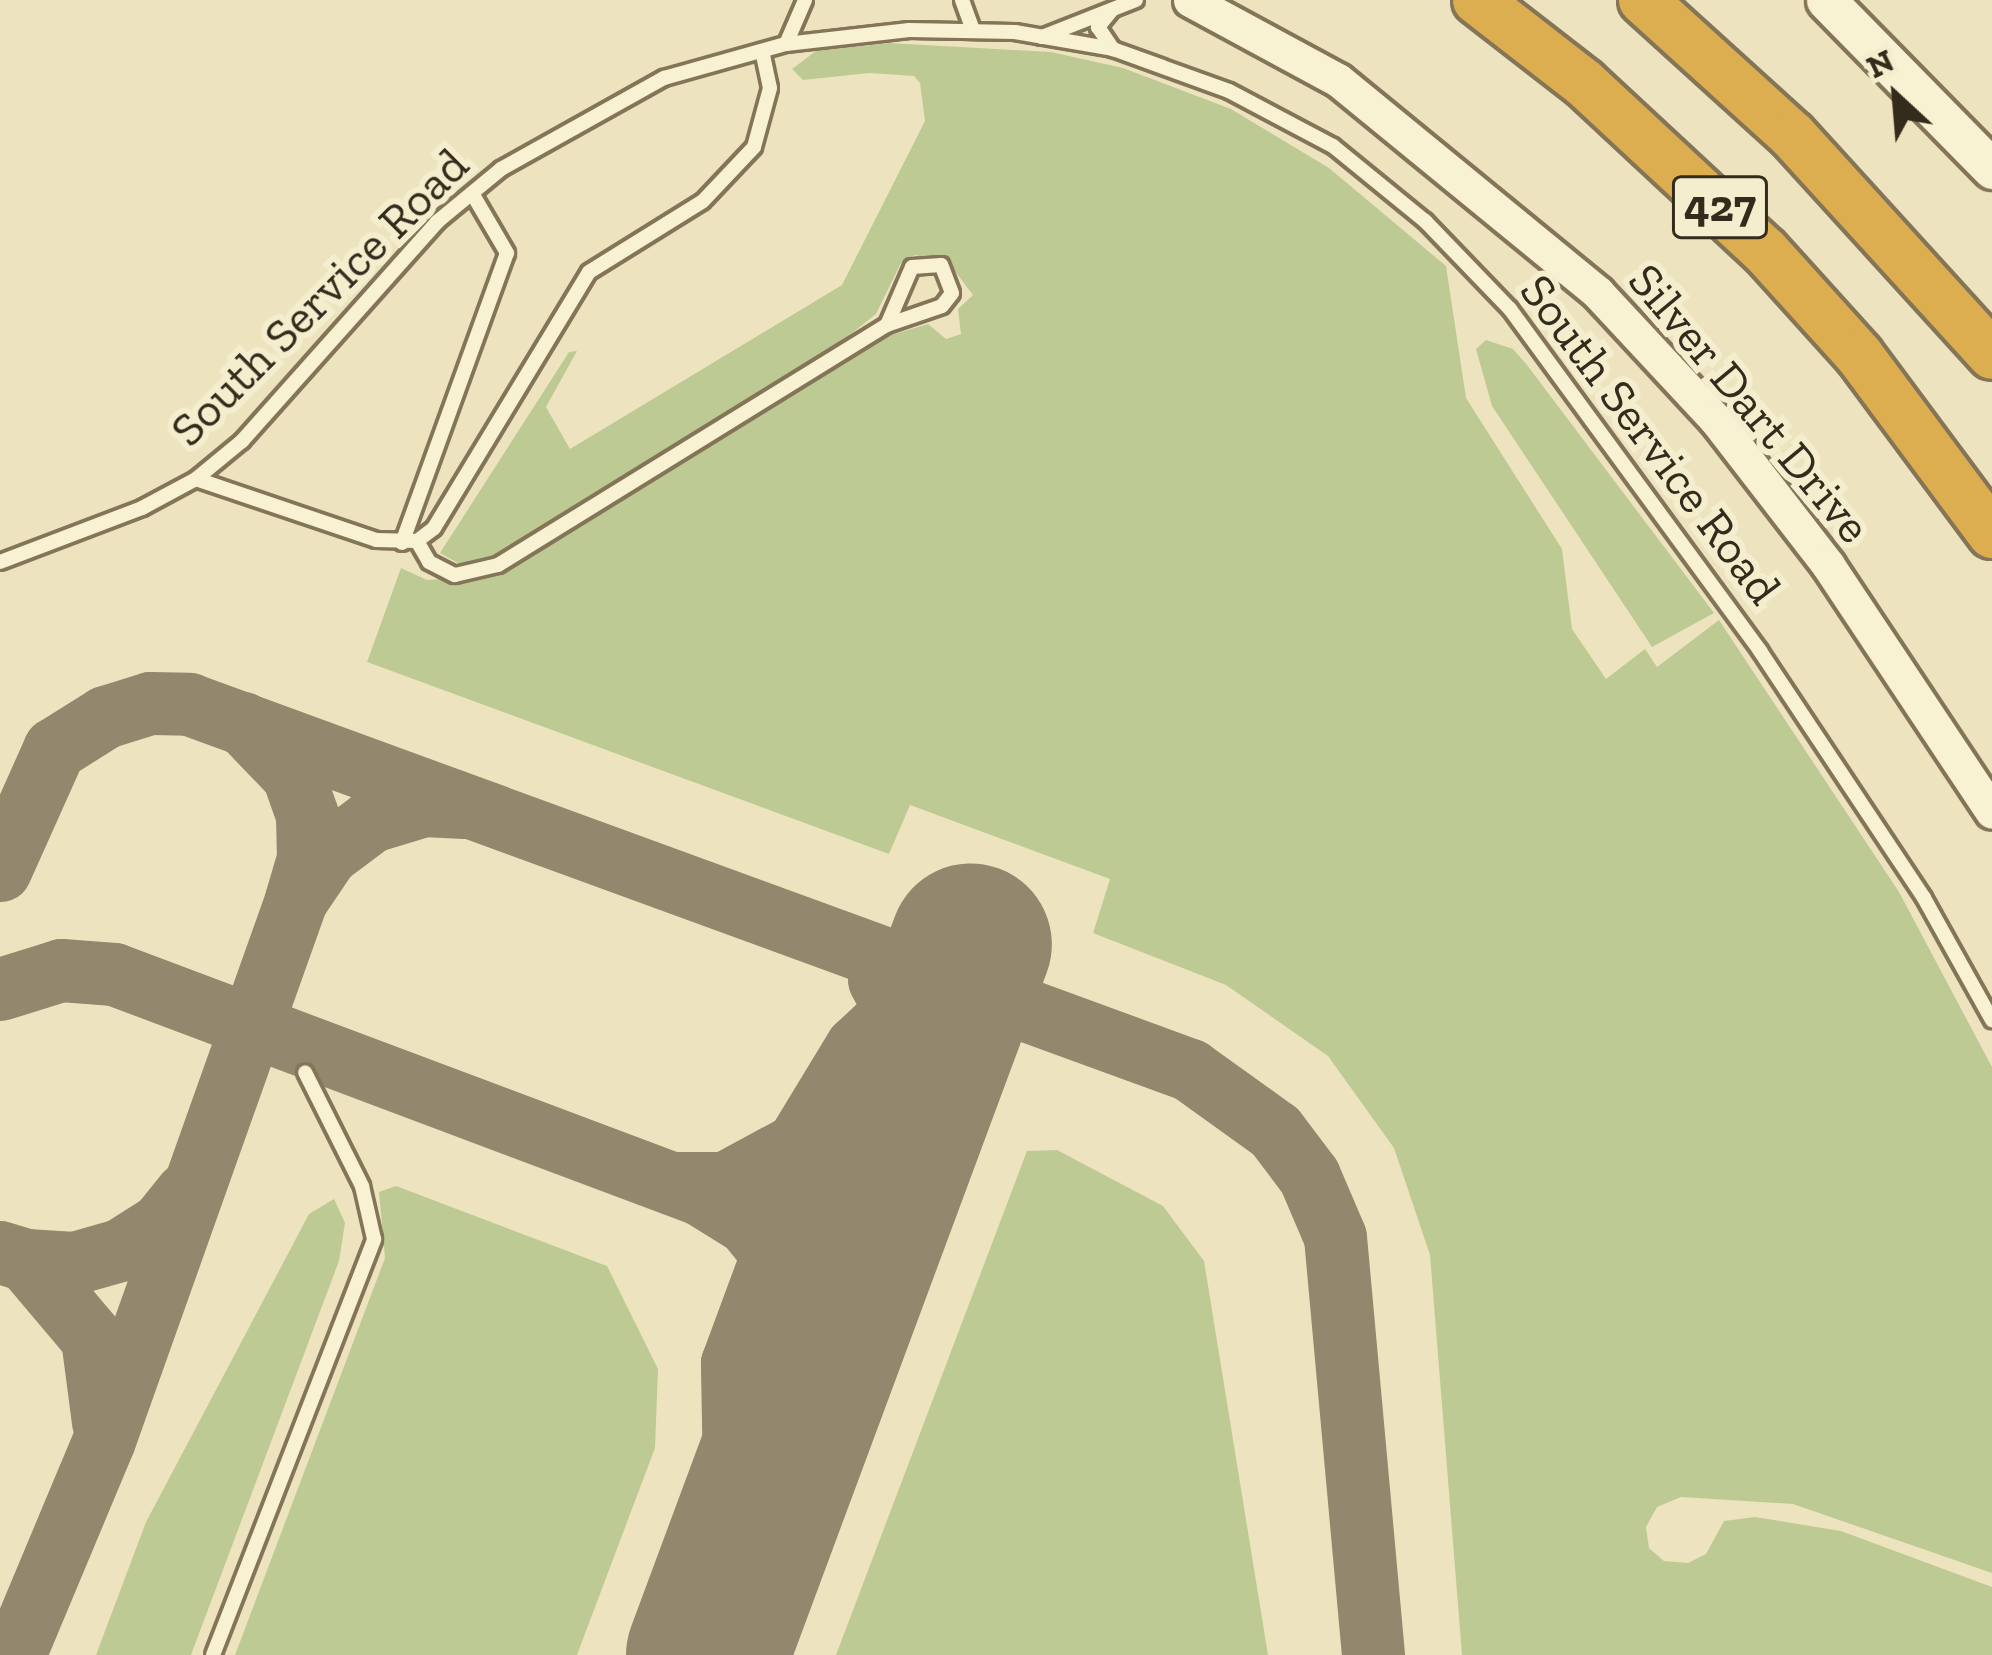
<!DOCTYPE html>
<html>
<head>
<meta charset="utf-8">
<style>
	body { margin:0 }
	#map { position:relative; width:1992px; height:1655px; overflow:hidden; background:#ede4bf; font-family:"Zilla Slab",serif }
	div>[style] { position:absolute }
	.green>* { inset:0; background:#beca94 }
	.taxiway>* { height:63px; margin:-31.5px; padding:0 31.5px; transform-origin:31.5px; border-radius:31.5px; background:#91886e }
	.runway>* { height:162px; margin:-81px; padding:0 81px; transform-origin:81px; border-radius:81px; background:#91886e }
	.roads { filter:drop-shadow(3px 0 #857558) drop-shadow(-3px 0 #857558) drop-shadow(0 3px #857558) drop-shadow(0 -3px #857558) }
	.service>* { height:14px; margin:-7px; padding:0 7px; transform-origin:7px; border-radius:7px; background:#f8f1d2 }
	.tertiary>* { height:33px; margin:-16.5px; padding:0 16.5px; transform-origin:16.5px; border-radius:16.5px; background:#f8f1d2 }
	.secondary>* { height:39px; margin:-19.5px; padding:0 19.5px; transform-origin:19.5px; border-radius:19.5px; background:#f8f1d2 }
	.motorway>* { height:48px; margin:-24px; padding:0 24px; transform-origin:24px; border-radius:24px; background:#dcae50 }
	span { translate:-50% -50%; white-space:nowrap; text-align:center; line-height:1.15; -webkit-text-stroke:12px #f4eecf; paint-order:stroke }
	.shield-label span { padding:3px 9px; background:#f4eecf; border:3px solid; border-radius:9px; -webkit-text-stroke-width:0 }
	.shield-label { font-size:45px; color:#352b1c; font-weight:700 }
	.street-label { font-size:48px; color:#352b1c }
	.north { position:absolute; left:1836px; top:36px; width:120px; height:120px; -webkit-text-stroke:9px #f4eecf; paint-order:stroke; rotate:334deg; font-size:33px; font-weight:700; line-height:48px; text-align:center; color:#352b1c }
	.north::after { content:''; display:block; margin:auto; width:42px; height:54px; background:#352b1c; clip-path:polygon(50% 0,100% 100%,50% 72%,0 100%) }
</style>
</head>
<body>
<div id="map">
	<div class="green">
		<div style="clip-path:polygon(889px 43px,1051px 52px,1123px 68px,1231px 109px,1329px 168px,1446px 266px,1466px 398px,1562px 549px,1572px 629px,1606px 679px,1645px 649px,1657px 667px,1719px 620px,1899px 892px,1992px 1067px,1992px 1573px,1793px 1504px,1681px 1497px,1657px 1507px,1646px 1527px,1649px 1548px,1664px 1561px,1688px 1563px,1706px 1554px,1724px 1521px,1755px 1517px,1841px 1531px,1992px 1587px,1992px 1655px,1462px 1655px,1430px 1255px,1394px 1148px,1328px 1056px,1226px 985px,1093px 933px,1110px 879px,910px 805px,889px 854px,367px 662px,401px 568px,427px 580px,492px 575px,875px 340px,928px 324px,946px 339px,961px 334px,958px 309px,973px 295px,948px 262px,915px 255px,901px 263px,876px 314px,837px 345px,498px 559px,463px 566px,440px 553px,569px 352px,577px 351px,546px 407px,570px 449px,842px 285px,925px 121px,920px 83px,914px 76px,869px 73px,803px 80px,792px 69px,816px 51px)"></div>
		<div style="clip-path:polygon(1486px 340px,1513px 349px,1527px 365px,1714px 613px,1652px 647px,1492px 406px,1476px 349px)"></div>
		<div style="clip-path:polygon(1057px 1150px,1163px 1206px,1204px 1261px,1268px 1655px,836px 1655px,1027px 1151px)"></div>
		<div style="clip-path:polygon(396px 1186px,607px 1266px,658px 1369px,655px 1448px,577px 1655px,235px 1655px,385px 1258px,379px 1192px)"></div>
		<div style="clip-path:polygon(334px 1199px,345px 1223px,339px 1261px,191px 1655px,96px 1655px,146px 1522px,309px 1214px)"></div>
	</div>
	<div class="taxiway">
		<div style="left:243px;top:723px;width:72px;rotate:46.1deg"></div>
		<div style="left:293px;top:775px;width:42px;rotate:70.7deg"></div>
		<div style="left:307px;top:815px;width:43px;rotate:88.7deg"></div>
		<div style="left:308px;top:858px;width:43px;rotate:106.3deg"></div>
		<div style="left:0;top:870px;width:133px;rotate:-65.9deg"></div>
		<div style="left:54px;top:749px;width:60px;rotate:-32.1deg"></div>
		<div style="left:105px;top:717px;width:47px;rotate:-17.3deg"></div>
		<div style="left:150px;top:703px;width:39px;rotate:1deg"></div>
		<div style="left:189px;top:704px;width:1066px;rotate:20.08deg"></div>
		<div style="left:1190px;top:1070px;width:105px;rotate:35.7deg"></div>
		<div style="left:1275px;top:1131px;width:56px;rotate:52.9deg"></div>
		<div style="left:1309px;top:1176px;width:66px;rotate:66.9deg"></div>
		<div style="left:1335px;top:1237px;width:420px;rotate:84.8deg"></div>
		<div style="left:879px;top:980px;width:58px;rotate:61.2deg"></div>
		<div style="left:907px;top:1031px;width:66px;rotate:83.1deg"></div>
		<div style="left:0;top:989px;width:64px;rotate:-17.3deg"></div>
		<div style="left:61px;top:970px;width:53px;rotate:4.3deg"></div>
		<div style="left:114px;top:974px;width:626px;rotate:20.58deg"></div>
		<div style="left:700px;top:1194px;width:55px;rotate:31.7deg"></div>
		<div style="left:747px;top:1223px;width:55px;rotate:50.9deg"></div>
		<div style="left:782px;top:1266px;width:86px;rotate:75.2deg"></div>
		<div style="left:804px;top:1349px;width:70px;rotate:97.4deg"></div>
		<div style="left:673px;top:1183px;width:52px"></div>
		<div style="left:725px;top:1183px;width:82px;rotate:-28.4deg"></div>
		<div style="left:797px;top:1144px;width:114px;rotate:-58.7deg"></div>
		<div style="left:856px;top:1047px;width:33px;rotate:-43deg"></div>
		<div style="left:880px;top:1025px;width:54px;rotate:-24.2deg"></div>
		<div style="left:929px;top:1003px;width:64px;rotate:-2.7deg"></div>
		<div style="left:0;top:1252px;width:27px;rotate:17deg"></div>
		<div style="left:26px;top:1260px;width:102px;rotate:49.8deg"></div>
		<div style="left:92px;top:1338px;width:85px;rotate:82.5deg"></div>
		<div style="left:26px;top:1260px;width:48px;rotate:3.6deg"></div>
		<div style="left:74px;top:1263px;width:48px;rotate:-15.8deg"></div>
		<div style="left:120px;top:1250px;width:49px;rotate:-32.4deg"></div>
		<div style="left:161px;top:1224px;width:40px;rotate:-51deg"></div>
		<div style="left:736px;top:1577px;width:214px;rotate:-91.1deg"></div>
		<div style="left:732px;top:1363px;width:300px;rotate:-69.7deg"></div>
		<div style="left:14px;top:1655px;width:233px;rotate:-67.3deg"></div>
		<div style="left:104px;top:1440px;width:573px;rotate:-70.43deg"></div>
		<div style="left:296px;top:900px;width:55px;rotate:-56deg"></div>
		<div style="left:327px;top:854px;width:55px;rotate:-36.9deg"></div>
		<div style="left:371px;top:821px;width:55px;rotate:-16.8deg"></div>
		<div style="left:424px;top:805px;width:40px;rotate:2.9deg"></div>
	</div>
	<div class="runway">
		<div style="left:707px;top:1655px;width:758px;rotate:-69.63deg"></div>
	</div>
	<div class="roads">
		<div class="service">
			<div style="left:962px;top:0;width:33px;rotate:70deg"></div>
			<div style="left:1111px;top:11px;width:21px;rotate:129deg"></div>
			<div style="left:1098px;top:27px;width:27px;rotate:56deg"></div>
			<div style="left:1042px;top:37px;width:101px;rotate:-21.5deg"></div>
			<div style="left:786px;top:44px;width:48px;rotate:-66.6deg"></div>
			<div style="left:196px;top:479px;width:190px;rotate:18.7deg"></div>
			<div style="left:376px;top:540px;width:41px;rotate:1.4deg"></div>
			<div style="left:417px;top:541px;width:21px;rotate:-37deg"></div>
			<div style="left:434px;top:528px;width:299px;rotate:-58.8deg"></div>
			<div style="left:589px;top:272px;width:134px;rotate:-31.9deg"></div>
			<div style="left:703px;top:201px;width:74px;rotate:-46.6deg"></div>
			<div style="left:754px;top:147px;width:61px;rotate:-74.8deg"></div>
			<div style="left:770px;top:88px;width:38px;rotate:-102deg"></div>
			<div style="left:417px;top:541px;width:24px;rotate:60deg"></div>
			<div style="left:429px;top:562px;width:29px;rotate:27deg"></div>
			<div style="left:455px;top:575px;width:44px;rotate:-13.1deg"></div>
			<div style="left:498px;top:565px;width:457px;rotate:-31.7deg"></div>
			<div style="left:887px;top:325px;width:58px;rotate:-19.1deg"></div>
			<div style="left:942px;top:306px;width:16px;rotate:-52deg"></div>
			<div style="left:952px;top:293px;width:30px;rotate:-111deg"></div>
			<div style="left:941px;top:265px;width:29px;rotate:176deg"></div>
			<div style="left:912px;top:267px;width:63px;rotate:113.3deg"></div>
			<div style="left:402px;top:543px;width:308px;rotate:-70.1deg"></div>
			<div style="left:507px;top:253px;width:69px;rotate:-120.3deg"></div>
			<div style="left:0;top:562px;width:152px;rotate:-20.8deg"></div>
			<div style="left:142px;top:508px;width:61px;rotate:-28.2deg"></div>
			<div style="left:196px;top:479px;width:60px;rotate:-39.6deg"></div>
			<div style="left:242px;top:441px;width:293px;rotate:-48.3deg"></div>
			<div style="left:437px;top:222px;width:83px;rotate:-39.6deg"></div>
			<div style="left:501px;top:169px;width:187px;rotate:-29.2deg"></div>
			<div style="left:664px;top:78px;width:127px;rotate:-15.6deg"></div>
			<div style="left:786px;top:44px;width:124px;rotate:-6.5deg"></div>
			<div style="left:909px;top:30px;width:106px;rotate:1.1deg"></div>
			<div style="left:1015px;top:32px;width:99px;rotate:9.8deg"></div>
			<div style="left:1113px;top:49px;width:123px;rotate:19.9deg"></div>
			<div style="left:1229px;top:91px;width:118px;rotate:27.9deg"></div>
			<div style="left:1333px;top:146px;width:119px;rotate:39.2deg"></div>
			<div style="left:1425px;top:221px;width:122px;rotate:46deg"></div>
			<div style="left:1510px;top:309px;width:424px;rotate:53.8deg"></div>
			<div style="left:1760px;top:651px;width:296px;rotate:56.4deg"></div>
			<div style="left:1924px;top:898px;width:140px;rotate:60.9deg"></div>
			<div style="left:213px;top:1655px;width:446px;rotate:-68.8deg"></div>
			<div style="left:374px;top:1239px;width:54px;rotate:-102.8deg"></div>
			<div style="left:362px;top:1186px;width:127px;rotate:-116.6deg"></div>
		</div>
		<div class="tertiary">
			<div style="left:1190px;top:0;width:168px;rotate:28.4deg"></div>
			<div style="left:1338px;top:80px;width:336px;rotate:39.3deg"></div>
			<div style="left:1598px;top:293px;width:173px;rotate:47.1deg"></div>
			<div style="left:1716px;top:420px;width:183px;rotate:52.3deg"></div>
			<div style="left:1828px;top:565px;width:296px;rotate:56.4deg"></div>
		</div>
		<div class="secondary">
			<div style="left:1826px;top:0;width:237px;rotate:45.5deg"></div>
		</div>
		<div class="motorway">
			<div style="left:1477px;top:0;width:135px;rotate:37.8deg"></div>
			<div style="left:1584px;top:83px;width:247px;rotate:42.9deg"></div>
			<div style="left:1765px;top:251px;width:140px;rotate:47.9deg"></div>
			<div style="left:1859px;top:355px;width:223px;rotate:53.4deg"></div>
			<div style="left:1643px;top:0;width:201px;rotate:42.2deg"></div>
			<div style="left:1792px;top:135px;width:297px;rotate:47.7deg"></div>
		</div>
	</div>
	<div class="shield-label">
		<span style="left:1720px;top:207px">427</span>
	</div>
	<div class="street-label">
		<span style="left:319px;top:297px;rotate:-45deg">South Service Road</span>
		<span style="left:1750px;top:403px;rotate:50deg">Silver Dart Drive</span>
		<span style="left:1651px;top:439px;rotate:53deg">South Service Road</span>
	</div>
	<div class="north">N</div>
</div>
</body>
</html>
